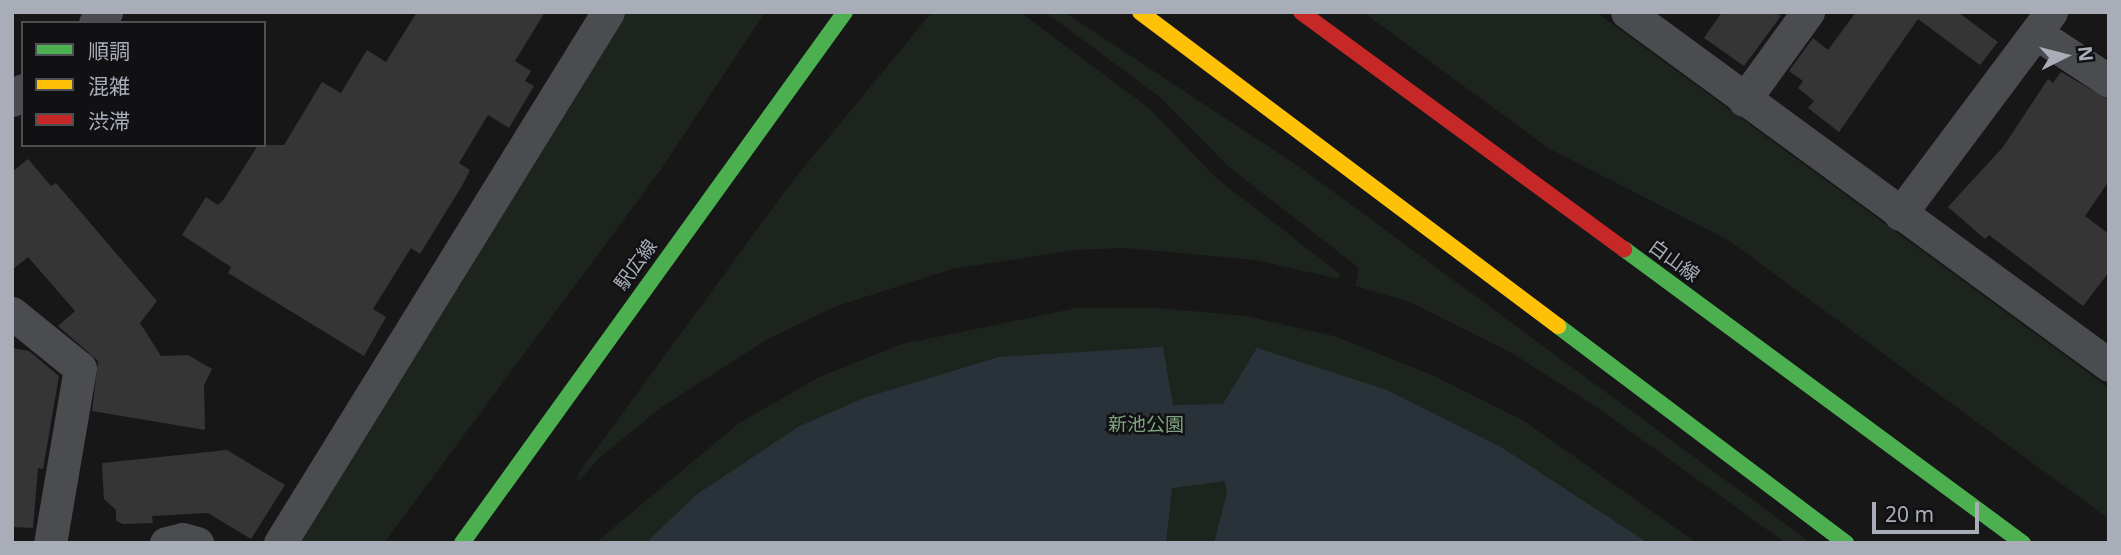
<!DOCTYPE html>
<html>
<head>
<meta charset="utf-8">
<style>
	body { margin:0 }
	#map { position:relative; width:2121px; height:555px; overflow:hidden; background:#171717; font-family:"Noto Sans","Noto Sans JP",sans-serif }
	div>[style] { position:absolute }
	.green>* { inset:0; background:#1d241e }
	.water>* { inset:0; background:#2a3239 }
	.building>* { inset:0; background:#353536 }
	.street>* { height:33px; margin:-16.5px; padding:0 16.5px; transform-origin:16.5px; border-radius:16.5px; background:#4b4c50 }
	.fast>* { height:16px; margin:-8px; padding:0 8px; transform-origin:8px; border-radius:8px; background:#4caf50 }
	.slow>* { height:16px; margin:-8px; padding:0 8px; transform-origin:8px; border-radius:8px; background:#ffc107 }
	.jam>* { height:16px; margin:-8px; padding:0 8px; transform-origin:8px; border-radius:8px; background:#c62828 }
	span { translate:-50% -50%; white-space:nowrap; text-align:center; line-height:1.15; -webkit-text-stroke:5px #111113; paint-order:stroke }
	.street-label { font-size:19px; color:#a8adb8 }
	.park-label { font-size:19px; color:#7fa381 }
	.frame { position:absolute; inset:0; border:14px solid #a8adb8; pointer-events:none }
	.legend { position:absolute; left:21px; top:21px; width:245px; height:126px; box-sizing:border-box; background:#111113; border:2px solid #4d4f55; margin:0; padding:9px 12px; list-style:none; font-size:21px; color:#a8adb8 }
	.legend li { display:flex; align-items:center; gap:14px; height:35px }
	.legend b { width:35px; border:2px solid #4d4f55 }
	.north { position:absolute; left:2030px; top:21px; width:70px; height:70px; -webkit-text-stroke:5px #111113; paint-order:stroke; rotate:84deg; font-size:19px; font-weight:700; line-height:28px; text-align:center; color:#a8adb8 }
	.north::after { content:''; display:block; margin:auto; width:24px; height:32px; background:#a8adb8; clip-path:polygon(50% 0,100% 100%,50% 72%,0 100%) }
	.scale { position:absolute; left:1872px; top:502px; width:107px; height:32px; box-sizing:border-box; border:4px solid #a8adb8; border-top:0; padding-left:9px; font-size:21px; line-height:24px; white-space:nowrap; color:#a8adb8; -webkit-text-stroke:5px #111113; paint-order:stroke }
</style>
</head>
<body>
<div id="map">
	<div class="green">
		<div style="clip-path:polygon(620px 12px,765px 12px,662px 168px,384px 543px,299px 543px)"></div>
		<div style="clip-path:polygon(932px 12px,1020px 12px,1149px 108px,1215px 177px,1340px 274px,1339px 279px,1256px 260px,1125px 248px,1075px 250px,952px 269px,834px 307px,768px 339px,663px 406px,599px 458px,577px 483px,578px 474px,791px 183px)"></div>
		<div style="clip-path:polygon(1045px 12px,1064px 12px,1301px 168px,1811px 543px,1786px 543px,1595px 406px,1512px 353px,1410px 302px,1355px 286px,1359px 268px,1229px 167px,1161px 98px)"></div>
		<div style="clip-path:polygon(1363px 12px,1596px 12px,2109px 388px,2109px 519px,1728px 240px,1548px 148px)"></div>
		<div style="clip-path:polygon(1077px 308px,1158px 308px,1246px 316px,1334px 336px,1432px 375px,1524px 421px,1697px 543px,595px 543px,738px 424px,817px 378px,902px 344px)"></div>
	</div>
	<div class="water">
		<div style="clip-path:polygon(1163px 347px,1173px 405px,1223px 404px,1257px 348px,1387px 390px,1501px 447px,1648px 543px,1214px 543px,1227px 493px,1225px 481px,1172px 488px,1166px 543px,646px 543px,696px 495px,798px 427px,864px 398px,999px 357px)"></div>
	</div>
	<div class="building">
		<div style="clip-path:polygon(417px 12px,545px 12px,515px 61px,531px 71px,525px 81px,534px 86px,509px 128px,488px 115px,459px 163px,470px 170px,463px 184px,420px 254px,411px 248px,373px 309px,386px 317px,364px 356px,228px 273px,231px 267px,182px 235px,206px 197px,218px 205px,224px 199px,258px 145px,284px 145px,322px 82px,341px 93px,367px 50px,386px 62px)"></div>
		<div style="clip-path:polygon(1722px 12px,1775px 12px,1781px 16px,1744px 66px,1704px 38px)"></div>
		<div style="clip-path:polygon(1856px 12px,1958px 12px,1998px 42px,1980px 65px,1918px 19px,1839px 132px,1808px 108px,1814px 101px,1798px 88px,1803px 81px,1789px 71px,1813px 38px,1828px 50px)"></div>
		<div style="clip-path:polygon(2061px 72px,2109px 100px,2109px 181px,2085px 216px,2109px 234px,2109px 272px,2083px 306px,1989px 235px,1985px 239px,1948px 207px,2003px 147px,2048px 79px,2053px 83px)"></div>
		<div style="clip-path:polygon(28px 159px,51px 186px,56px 183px,157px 301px,140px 323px,161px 356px,188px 355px,212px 369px,204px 385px,205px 430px,92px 411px,98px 361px,58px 326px,75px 311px,28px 257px,12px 270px,12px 172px)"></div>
		<div style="clip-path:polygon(12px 348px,29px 351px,59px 376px,43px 469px,38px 468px,33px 528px,12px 527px)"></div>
		<div style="clip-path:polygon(227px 450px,285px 485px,251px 539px,208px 513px,152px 516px,153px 523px,123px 524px,116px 521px,116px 510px,104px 499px,102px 463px)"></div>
	</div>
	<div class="street">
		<div style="left:1627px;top:12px;width:597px;rotate:36.22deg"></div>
		<div style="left:95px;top:23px;width:16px;rotate:-45deg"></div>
		<div style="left:2036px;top:33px;width:87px;rotate:33.3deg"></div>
		<div style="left:12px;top:100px;width:15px;rotate:-42deg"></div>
		<div style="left:1744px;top:100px;width:109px;rotate:-54deg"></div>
		<div style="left:1900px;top:214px;width:252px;rotate:-53.2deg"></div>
		<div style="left:12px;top:313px;width:87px;rotate:39deg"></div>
		<div style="left:80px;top:368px;width:178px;rotate:99.7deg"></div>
		<div style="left:166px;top:543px;width:17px;rotate:-13deg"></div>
		<div style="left:183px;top:539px;width:15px;rotate:16deg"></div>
		<div style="left:280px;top:543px;width:624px;rotate:-58.3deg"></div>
	</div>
	<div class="fast">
		<div style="left:1624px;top:249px;width:496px;rotate:36.4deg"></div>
		<div style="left:1558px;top:326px;width:361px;rotate:37deg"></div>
		<div style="left:462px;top:543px;width:655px;rotate:-54.2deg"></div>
	</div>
	<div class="slow">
		<div style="left:1140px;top:12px;width:523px;rotate:36.91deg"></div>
	</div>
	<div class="jam">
		<div style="left:1301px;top:12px;width:401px;rotate:36.3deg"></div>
	</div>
	<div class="street-label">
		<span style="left:1674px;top:261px;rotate:36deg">白山線</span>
		<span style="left:636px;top:265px;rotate:-54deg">駅広線</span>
	</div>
	<div class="park-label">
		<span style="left:1146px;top:425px">新池公園</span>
	</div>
	<div class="frame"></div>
	<ul class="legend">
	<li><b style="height:9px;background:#4caf50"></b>順調</li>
	<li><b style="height:9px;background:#ffc107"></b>混雑</li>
	<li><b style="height:9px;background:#c62828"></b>渋滞</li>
	</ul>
	<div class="north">N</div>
	<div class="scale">20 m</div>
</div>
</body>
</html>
